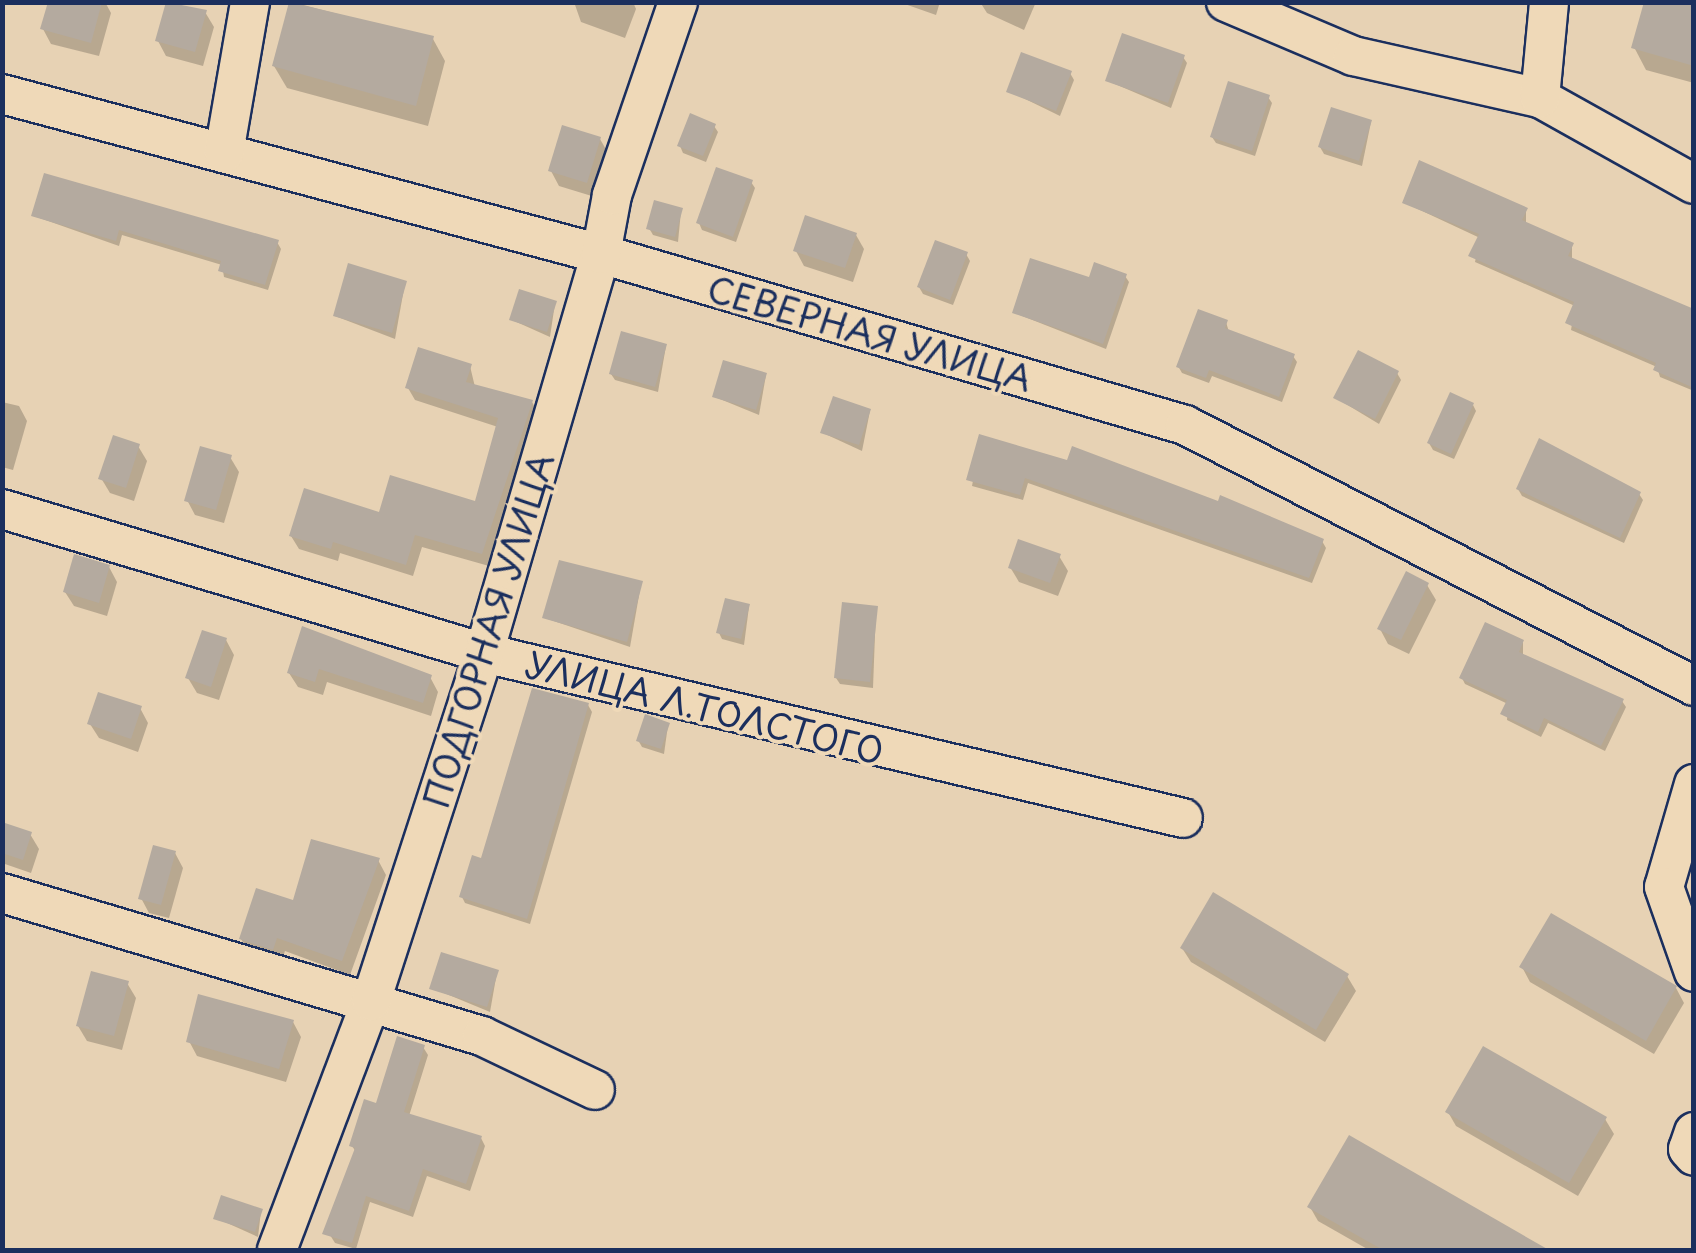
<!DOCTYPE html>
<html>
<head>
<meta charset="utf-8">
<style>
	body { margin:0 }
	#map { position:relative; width:1696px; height:1253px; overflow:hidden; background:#e7d2b4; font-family:"Playpen Sans",sans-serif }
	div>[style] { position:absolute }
	.shadow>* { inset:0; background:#0003 }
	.building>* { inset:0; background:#b4aa9f }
	.roads { filter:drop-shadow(2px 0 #1b2f5e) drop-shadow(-2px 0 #1b2f5e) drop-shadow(0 2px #1b2f5e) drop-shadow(0 -2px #1b2f5e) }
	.minor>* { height:38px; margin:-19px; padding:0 19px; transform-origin:19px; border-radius:19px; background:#efd9b8 }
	span { translate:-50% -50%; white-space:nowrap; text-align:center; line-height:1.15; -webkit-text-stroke:8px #efd9b8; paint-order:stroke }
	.street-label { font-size:35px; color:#1b2f5e }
	.frame { position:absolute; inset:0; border:5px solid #1b2f5e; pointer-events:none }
</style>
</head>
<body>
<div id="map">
	<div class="shadow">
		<div style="clip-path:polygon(50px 2px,105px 2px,111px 13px,99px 56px,51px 44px,43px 29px)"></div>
		<div style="clip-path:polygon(168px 2px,205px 12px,214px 27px,203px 66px,166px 56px,158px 41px)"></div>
		<div style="clip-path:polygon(292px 2px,433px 39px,445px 61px,428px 126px,287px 88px,274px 66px)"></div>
		<div style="clip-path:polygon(574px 2px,633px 2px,636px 9px,625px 38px,581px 22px)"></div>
		<div style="clip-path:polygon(899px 2px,940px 2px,936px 15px)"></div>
		<div style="clip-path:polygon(980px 2px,1036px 2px,1024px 30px,987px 13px)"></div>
		<div style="clip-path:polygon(1694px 2px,1694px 83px,1646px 70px,1634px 47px)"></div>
		<div style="clip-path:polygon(1183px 57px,1187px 63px,1171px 108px,1108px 81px)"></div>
		<div style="clip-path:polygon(1070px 73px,1074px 80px,1060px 116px,1009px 91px)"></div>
		<div style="clip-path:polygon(1268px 97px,1272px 103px,1255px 156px,1216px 143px,1212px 137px)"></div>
		<div style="clip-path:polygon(1371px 122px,1362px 166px,1324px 154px,1320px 147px)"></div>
		<div style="clip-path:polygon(714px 126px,718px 132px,706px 162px,683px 153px,680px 146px)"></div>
		<div style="clip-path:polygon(600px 139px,608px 153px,595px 197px,559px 186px,551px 171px)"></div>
		<div style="clip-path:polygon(751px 182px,755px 188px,736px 242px,702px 230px,699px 223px)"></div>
		<div style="clip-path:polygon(1405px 203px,1526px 210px,1526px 224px,1572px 245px,1572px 260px,1694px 311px,1694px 391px,1660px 377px,1657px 367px,1571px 330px,1575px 306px,1475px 262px,1480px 238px)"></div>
		<div style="clip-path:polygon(681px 211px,678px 242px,653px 235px,649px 228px)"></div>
		<div style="clip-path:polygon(34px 216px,277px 242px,281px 249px,268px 290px,224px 277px,222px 265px,122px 235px,119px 246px)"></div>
		<div style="clip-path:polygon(856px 235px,864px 249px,853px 282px,804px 266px,796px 251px)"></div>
		<div style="clip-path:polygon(966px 254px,970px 261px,953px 305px,923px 294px,919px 287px)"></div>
		<div style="clip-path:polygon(1125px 276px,1129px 282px,1106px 349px,1015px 313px)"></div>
		<div style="clip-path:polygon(405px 283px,395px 339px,335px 316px)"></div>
		<div style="clip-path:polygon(555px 303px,550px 337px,512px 320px)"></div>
		<div style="clip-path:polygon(1226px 322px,1229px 332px,1293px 356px,1297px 362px,1282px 402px,1212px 376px,1209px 383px,1182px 373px,1178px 366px)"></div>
		<div style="clip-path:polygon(666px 346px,658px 392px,615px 380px,611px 374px)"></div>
		<div style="clip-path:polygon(470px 366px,475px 387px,532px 402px,539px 415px,489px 566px,422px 547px,413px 576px,340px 553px,338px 561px,299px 549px,291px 536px,380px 515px,477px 504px,498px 427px,415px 400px,408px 388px)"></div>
		<div style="clip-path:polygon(1397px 373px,1401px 380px,1379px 424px,1336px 398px)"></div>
		<div style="clip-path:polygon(766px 375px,759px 415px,715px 397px)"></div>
		<div style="clip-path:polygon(2px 402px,19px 406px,27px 421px,13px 470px,2px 467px)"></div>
		<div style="clip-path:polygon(1473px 405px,1476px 411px,1454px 459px,1433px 450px,1429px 443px)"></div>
		<div style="clip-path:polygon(870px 411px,862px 451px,823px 433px)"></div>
		<div style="clip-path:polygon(981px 437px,1322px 541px,1326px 548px,1312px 583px,1028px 483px,1023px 500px,972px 486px)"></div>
		<div style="clip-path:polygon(1540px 441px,1639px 494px,1643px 500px,1624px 543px,1522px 496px,1518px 489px)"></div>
		<div style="clip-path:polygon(138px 446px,147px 461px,134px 501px,110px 493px,101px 478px)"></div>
		<div style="clip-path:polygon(230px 457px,239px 472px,224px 523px,195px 515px,187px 500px)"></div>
		<div style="clip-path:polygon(1059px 556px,1068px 571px,1058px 596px,1019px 582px,1010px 567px)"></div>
		<div style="clip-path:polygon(109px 567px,117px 582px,107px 616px,74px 606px,65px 592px)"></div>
		<div style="clip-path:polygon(641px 584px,630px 647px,545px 618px)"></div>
		<div style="clip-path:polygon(1427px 585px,1436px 600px,1409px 654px,1388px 644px,1380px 629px)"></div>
		<div style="clip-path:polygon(749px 607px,744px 645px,722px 639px,719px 633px)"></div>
		<div style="clip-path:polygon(876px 608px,873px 688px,840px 684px,836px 678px)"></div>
		<div style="clip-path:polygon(303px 629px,430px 677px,438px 692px,431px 716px,327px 682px,323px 695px,298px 687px,289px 673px)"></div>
		<div style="clip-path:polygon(226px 640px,234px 655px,219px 700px,197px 693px,188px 678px)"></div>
		<div style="clip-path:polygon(1523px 642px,1523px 656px,1622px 701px,1626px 707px,1605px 751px,1548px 723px,1541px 737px,1507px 720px,1508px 704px,1465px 684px,1462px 678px)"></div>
		<div style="clip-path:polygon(588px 705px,592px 712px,530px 924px,465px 903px,462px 897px,482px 861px)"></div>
		<div style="clip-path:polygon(140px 708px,148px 723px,138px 752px,99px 738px,90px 724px)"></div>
		<div style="clip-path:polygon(668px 725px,664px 754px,642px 747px,638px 740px)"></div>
		<div style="clip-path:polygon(2px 825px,30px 834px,39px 849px,31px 873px,2px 863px)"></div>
		<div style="clip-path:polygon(175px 853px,183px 868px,169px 918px,149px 913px,141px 898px)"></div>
		<div style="clip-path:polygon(378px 860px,386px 875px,350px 975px,285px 951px,281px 963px,250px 953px,241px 939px)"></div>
		<div style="clip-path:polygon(1182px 948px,1347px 976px,1356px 991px,1325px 1042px,1191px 962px)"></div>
		<div style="clip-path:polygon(1522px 967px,1676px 988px,1684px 1003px,1654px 1054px,1530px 982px)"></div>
		<div style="clip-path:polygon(497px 972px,490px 1012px,432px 988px)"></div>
		<div style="clip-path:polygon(127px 983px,136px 998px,122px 1050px,87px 1041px,78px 1026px)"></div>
		<div style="clip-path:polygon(293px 1022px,301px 1037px,286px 1082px,197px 1056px,189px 1041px)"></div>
		<div style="clip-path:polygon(423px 1047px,428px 1055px,409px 1116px,481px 1138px,485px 1146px,470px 1191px,427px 1176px,413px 1217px,370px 1202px,356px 1249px,335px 1243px,330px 1235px,356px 1152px,352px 1146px)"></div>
		<div style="clip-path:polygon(1448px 1112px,1605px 1119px,1614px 1134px,1578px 1196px,1456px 1126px)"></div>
		<div style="clip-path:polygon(1350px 1138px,1544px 1250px,1369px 1250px,1318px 1221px,1310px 1207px)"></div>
		<div style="clip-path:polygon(261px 1211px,258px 1237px,216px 1218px)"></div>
	</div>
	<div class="building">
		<div style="clip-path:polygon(48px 2px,102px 2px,91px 43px,40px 29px)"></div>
		<div style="clip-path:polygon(166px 2px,207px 10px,195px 52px,155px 41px)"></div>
		<div style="clip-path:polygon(289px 2px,434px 36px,416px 106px,272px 66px)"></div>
		<div style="clip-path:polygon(1644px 2px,1694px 2px,1694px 66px,1631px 48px)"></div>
		<div style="clip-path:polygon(1122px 33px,1185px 55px,1168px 103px,1105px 81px)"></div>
		<div style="clip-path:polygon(1021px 52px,1072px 71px,1056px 111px,1006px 92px)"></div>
		<div style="clip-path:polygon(1228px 81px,1270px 95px,1252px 151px,1210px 137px)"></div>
		<div style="clip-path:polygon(1331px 107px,1372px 120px,1359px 161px,1318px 147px)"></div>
		<div style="clip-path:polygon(690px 113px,716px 124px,703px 156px,677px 146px)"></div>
		<div style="clip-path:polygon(562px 125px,601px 137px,587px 183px,548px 171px)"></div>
		<div style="clip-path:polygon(1419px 160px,1528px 208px,1522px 220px,1574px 243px,1568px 256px,1694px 309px,1694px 388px,1653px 370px,1656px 363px,1565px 323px,1574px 302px,1468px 256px,1479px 234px,1402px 203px)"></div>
		<div style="clip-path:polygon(716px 167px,753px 180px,733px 237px,696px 223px)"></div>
		<div style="clip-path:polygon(44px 173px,279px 240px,265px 285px,218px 271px,221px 261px,119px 230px,116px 241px,31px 216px)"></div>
		<div style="clip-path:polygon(654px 200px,683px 208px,675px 237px,646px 229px)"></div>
		<div style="clip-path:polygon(805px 215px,857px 233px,845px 268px,793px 251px)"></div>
		<div style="clip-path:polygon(935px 240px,968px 252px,950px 300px,917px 287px)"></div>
		<div style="clip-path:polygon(1030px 258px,1089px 277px,1094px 262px,1127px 274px,1103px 344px,1012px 313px)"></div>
		<div style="clip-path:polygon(348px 263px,407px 281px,392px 333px,333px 316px)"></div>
		<div style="clip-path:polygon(519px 289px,557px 301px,547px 332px,509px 320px)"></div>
		<div style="clip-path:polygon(1198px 309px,1228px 320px,1225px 328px,1295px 354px,1279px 397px,1209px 370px,1206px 378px,1176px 367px)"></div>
		<div style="clip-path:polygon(621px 331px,667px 344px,655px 387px,609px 374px)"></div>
		<div style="clip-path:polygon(418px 347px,472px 364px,466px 382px,533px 400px,482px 554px,415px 535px,406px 565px,333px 542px,331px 549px,289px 536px,304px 488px,379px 512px,390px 475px,475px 501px,498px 418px,405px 388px)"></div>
		<div style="clip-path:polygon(1358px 350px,1399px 371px,1375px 419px,1333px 398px)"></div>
		<div style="clip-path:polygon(723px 360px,767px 373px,756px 410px,712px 397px)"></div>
		<div style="clip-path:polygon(1450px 392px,1474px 403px,1451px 454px,1427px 443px)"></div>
		<div style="clip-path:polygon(833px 396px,871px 409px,859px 445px,820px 433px)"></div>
		<div style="clip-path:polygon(979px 434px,1067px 460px,1072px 446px,1218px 501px,1220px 495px,1324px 539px,1309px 578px,1025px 478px,1020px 495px,966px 480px)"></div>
		<div style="clip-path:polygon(113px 435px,140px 444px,126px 488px,98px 479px)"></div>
		<div style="clip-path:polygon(1539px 438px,1641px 492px,1620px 538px,1516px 489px)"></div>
		<div style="clip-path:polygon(200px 446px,232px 455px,216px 510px,184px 501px)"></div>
		<div style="clip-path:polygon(1018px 539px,1061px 554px,1050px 583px,1008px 568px)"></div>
		<div style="clip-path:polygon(74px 554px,110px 565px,99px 603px,63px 592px)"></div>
		<div style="clip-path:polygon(559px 560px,643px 581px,627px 642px,542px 618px)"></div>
		<div style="clip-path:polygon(1406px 571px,1429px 583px,1401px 640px,1377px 629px)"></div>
		<div style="clip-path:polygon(725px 598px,750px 604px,741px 639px,716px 633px)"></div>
		<div style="clip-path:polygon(842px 602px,878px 606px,870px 682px,834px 678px)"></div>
		<div style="clip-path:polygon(1485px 622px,1524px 640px,1519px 652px,1624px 699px,1601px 746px,1544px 718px,1538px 732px,1500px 714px,1507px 700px,1459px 678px)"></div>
		<div style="clip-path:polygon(302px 626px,432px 675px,423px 703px,319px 669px,315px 682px,287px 673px)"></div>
		<div style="clip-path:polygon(202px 630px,227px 638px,211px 687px,185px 678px)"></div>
		<div style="clip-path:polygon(532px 688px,589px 703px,527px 919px,459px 897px,472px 855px,481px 858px)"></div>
		<div style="clip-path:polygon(98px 692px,142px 706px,131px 739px,87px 724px)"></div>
		<div style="clip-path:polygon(645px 714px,670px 723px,661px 749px,636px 741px)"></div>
		<div style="clip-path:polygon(2px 822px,32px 832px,23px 860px,2px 853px)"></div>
		<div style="clip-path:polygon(311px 839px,380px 858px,342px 961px,277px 938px,273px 950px,239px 939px,256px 888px,293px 900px)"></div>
		<div style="clip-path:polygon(153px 845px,176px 851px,161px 905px,138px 899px)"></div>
		<div style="clip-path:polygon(1213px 892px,1349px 974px,1316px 1030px,1180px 948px)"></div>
		<div style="clip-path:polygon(1551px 913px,1677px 986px,1646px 1041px,1519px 967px)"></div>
		<div style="clip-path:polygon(441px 952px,499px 970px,487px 1007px,429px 989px)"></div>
		<div style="clip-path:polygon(91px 971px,129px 981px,114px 1036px,76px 1026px)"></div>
		<div style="clip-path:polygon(198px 994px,294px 1020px,279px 1069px,186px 1042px)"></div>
		<div style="clip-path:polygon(397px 1036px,425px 1045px,404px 1112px,482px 1136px,466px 1184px,423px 1169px,409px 1211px,366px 1196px,352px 1243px,322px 1234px,355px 1148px,349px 1146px,364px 1099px,376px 1103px)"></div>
		<div style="clip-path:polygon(1483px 1046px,1607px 1117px,1569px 1183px,1445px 1112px)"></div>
		<div style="clip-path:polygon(1349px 1135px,1549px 1250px,1383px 1250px,1307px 1207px)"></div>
		<div style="clip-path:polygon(221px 1195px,263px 1209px,255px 1232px,213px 1219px)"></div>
	</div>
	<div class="roads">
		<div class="minor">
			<div style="left:1226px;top:2px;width:138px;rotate:23deg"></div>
			<div style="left:1353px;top:56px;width:192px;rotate:12.7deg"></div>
			<div style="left:1540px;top:98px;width:176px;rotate:29.2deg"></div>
			<div style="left:2px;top:94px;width:620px;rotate:14.96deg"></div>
			<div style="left:601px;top:254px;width:609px;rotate:16.32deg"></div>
			<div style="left:1185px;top:425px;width:572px;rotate:27.15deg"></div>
			<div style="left:1540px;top:98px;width:96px;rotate:-84.6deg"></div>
			<div style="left:224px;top:153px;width:153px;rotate:-80.2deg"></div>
			<div style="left:2px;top:509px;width:503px;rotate:16.63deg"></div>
			<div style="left:484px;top:653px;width:718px;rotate:13.28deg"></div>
			<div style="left:1694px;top:784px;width:107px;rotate:106.2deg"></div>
			<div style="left:1664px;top:887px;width:90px;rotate:70.6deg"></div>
			<div style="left:2px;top:893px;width:501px;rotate:16.59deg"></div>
			<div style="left:482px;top:1036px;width:125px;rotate:25.5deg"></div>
			<div style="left:1694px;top:1132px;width:18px;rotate:109deg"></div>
			<div style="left:1688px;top:1149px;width:9px;rotate:49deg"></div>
			<div style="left:277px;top:1250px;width:266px;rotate:-69.3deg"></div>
			<div style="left:371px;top:1001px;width:366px;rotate:-72deg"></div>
			<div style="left:484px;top:653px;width:416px;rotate:-73.7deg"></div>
			<div style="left:601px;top:254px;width:60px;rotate:-79.4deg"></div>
			<div style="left:612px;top:195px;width:204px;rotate:-71.1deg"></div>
		</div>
	</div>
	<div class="street-label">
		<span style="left:870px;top:333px;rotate:16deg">СЕВЕРНАЯ УЛИЦА</span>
		<span style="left:488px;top:630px;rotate:-73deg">ПОДГОРНАЯ УЛИЦА</span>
		<span style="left:705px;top:707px;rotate:14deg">УЛИЦА Л.ТОЛСТОГО</span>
	</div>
	<div class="frame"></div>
</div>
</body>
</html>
